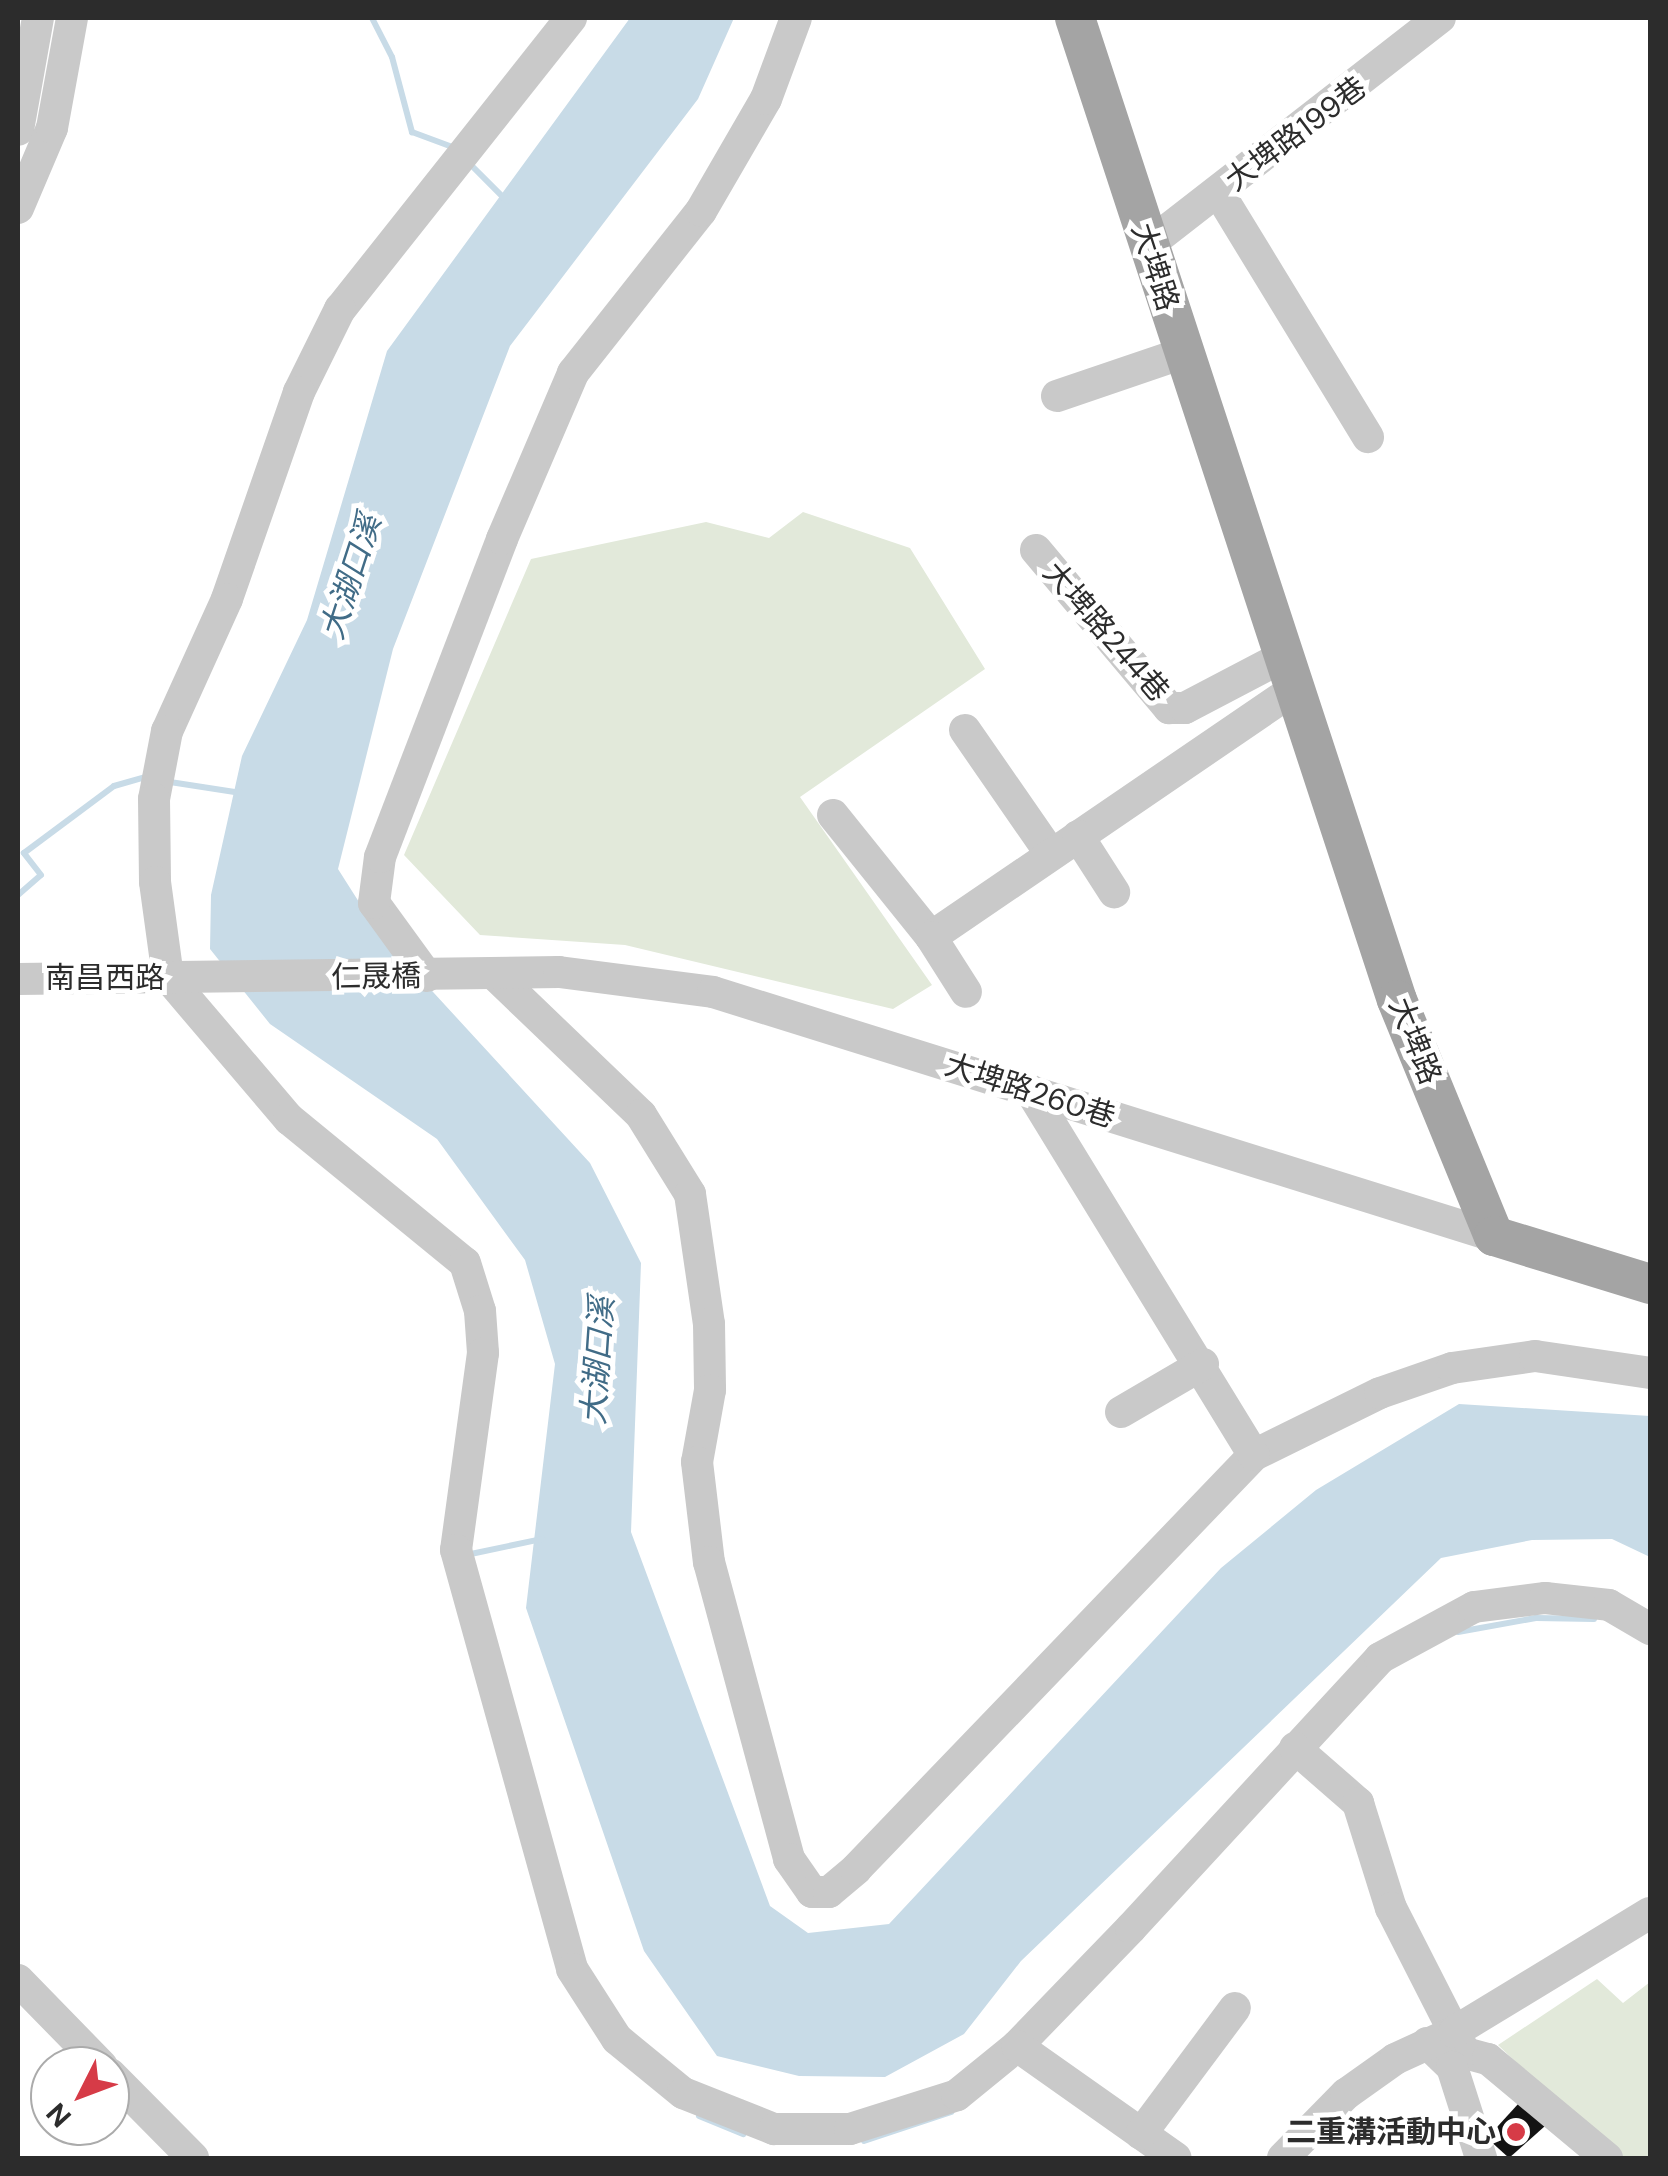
<!DOCTYPE html>
<html>
<head>
<meta charset="utf-8">
<style>
	body { margin:0 }
	#map { position:relative; width:1668px; height:2176px; overflow:hidden; background:#fff; font-family:"DM Sans","Noto Sans TC",sans-serif }
	div>[style] { position:absolute }
	.green>* { inset:0; background:#e2e9da }
	.water>* { inset:0; background:#c8dbe7 }
	.stream>* { height:6px; margin:-3px; padding:0 3px; transform-origin:3px; border-radius:3px; background:#c8dbe7 }
	.building>* { inset:0; background:#131313 }
	.minor>* { height:32px; margin:-16px; padding:0 16px; transform-origin:16px; border-radius:16px; background:#c9c9c9 }
	.major>* { height:40px; margin:-20px; padding:0 20px; transform-origin:20px; border-radius:20px; background:#a4a4a4 }
	.dots>* { width:28px; height:28px; translate:-50% -50%; box-sizing:border-box; border:5px solid #fff; border-radius:50% }
	span { translate:-50% -50%; white-space:nowrap; text-align:center; line-height:1.15; -webkit-text-stroke:10px #fff; paint-order:stroke }
	.street-label { font-size:30px; color:#2c2c2c }
	.poi-label { font-size:30px; color:#2c2c2c; font-weight:700 }
	.right { translate:-100% -50%; text-align:right }
	.water-label { font-size:32px; color:#416c87; font-style:italic }
	.frame { position:absolute; inset:0; border:20px solid #2c2c2c; pointer-events:none }
	.north { position:absolute; left:30px; top:2046px; width:100px; height:100px; box-sizing:border-box; background:#fff; border:2px solid #ababab; border-radius:50%; rotate:228deg; font-size:28px; font-weight:700; line-height:40px; text-align:center; color:#2c2c2c }
	.north::after { content:''; display:block; margin:auto; width:35px; height:45px; background:#d63b47; clip-path:polygon(50% 0,100% 100%,50% 72%,0 100%) }
</style>
</head>
<body>
<div id="map">
	<div class="green">
		<div style="clip-path:polygon(803px 512px,910px 548px,985px 669px,800px 797px,932px 985px,893px 1009px,625px 945px,480px 935px,404px 855px,531px 559px,706px 522px,769px 538px)"></div>
		<div style="clip-path:polygon(1597px 1979px,1623px 2003px,1650px 1982px,1650px 2158px,1616px 2158px,1498px 2045px)"></div>
	</div>
	<div class="water">
		<div style="clip-path:polygon(630px 18px,734px 18px,698px 99px,510px 346px,393px 649px,338px 869px,378px 932px,590px 1163px,641px 1263px,631px 1532px,770px 1906px,808px 1933px,889px 1924px,1221px 1568px,1316px 1490px,1459px 1404px,1650px 1416px,1650px 1557px,1612px 1539px,1532px 1540px,1441px 1558px,1021px 1961px,964px 2034px,885px 2077px,799px 2076px,717px 2056px,644px 1951px,526px 1608px,555px 1364px,525px 1260px,437px 1139px,270px 1024px,210px 949px,211px 895px,242px 756px,307px 620px,387px 351px)"></div>
	</div>
	<div class="stream">
		<div style="left:372px;top:18px;width:44px;rotate:62.9deg"></div>
		<div style="left:392px;top:57px;width:78px;rotate:75.1deg"></div>
		<div style="left:412px;top:132px;width:46px;rotate:20.4deg"></div>
		<div style="left:470px;top:164px;width:52px;rotate:45deg"></div>
		<div style="left:170px;top:782px;width:72px;rotate:8.8deg"></div>
		<div style="left:18px;top:895px;width:30px;rotate:-41deg"></div>
		<div style="left:41px;top:875px;width:28px;rotate:-128deg"></div>
		<div style="left:24px;top:853px;width:112px;rotate:-36.7deg"></div>
		<div style="left:114px;top:786px;width:35px;rotate:-16deg"></div>
		<div style="left:466px;top:1555px;width:78px;rotate:-11.9deg"></div>
		<div style="left:1458px;top:1632px;width:79px;rotate:-10.2deg"></div>
		<div style="left:1536px;top:1618px;width:58px;rotate:1deg"></div>
		<div style="left:699px;top:2116px;width:48px;rotate:22.2deg"></div>
		<div style="left:864px;top:2141px;width:92px;rotate:-18.4deg"></div>
	</div>
	<div class="building">
		<div style="clip-path:polygon(1519px 2103px,1545px 2126px,1509px 2158px,1487px 2138px)"></div>
	</div>
	<div class="minor">
		<div style="left:571px;top:18px;width:372px;rotate:128.4deg"></div>
		<div style="left:340px;top:309px;width:93px;rotate:116.3deg"></div>
		<div style="left:299px;top:392px;width:219px;rotate:109.2deg"></div>
		<div style="left:227px;top:599px;width:145px;rotate:114.4deg"></div>
		<div style="left:167px;top:731px;width:69px;rotate:100.8deg"></div>
		<div style="left:154px;top:799px;width:83px;rotate:89.3deg"></div>
		<div style="left:155px;top:882px;width:96px;rotate:82.2deg"></div>
		<div style="left:168px;top:977px;width:187px;rotate:49.6deg"></div>
		<div style="left:289px;top:1119px;width:227px;rotate:39.3deg"></div>
		<div style="left:465px;top:1263px;width:50px;rotate:72.6deg"></div>
		<div style="left:480px;top:1311px;width:42px;rotate:85.9deg"></div>
		<div style="left:483px;top:1353px;width:199px;rotate:97.8deg"></div>
		<div style="left:456px;top:1550px;width:435px;rotate:74.5deg"></div>
		<div style="left:572px;top:1969px;width:83px;rotate:57.3deg"></div>
		<div style="left:617px;top:2039px;width:85px;rotate:39.3deg"></div>
		<div style="left:683px;top:2093px;width:98px;rotate:21.6deg"></div>
		<div style="left:774px;top:2129px;width:76px"></div>
		<div style="left:850px;top:2129px;width:112px;rotate:-17.6deg"></div>
		<div style="left:957px;top:2095px;width:77px;rotate:-39.2deg"></div>
		<div style="left:1017px;top:2046px;width:164px;rotate:-46deg"></div>
		<div style="left:1131px;top:1928px;width:367px;rotate:-47.3deg"></div>
		<div style="left:1380px;top:1658px;width:107px;rotate:-28.5deg"></div>
		<div style="left:1474px;top:1607px;width:72px;rotate:-7.2deg"></div>
		<div style="left:1545px;top:1598px;width:64px;rotate:6.2deg"></div>
		<div style="left:1609px;top:1605px;width:48px;rotate:30.3deg"></div>
		<div style="left:18px;top:130px;width:114px;rotate:-79.9deg"></div>
		<div style="left:1219px;top:193px;width:286px;rotate:58.6deg"></div>
		<div style="left:18px;top:208px;width:87px;rotate:-67deg"></div>
		<div style="left:52px;top:128px;width:112px;rotate:-79.7deg"></div>
		<div style="left:1148px;top:245px;width:370px;rotate:-37.9deg"></div>
		<div style="left:1057px;top:396px;width:133px;rotate:-18.8deg"></div>
		<div style="left:1036px;top:550px;width:207px;rotate:49.9deg"></div>
		<div style="left:1169px;top:708px;width:16px"></div>
		<div style="left:1185px;top:708px;width:114px;rotate:-27.7deg"></div>
		<div style="left:965px;top:730px;width:151px;rotate:55.3deg"></div>
		<div style="left:833px;top:815px;width:156px;rotate:51.2deg"></div>
		<div style="left:931px;top:937px;width:443px;rotate:-34.3deg"></div>
		<div style="left:1078px;top:836px;width:67px;rotate:57.3deg"></div>
		<div style="left:931px;top:937px;width:65px;rotate:57.5deg"></div>
		<div style="left:495px;top:975px;width:202px;rotate:43.8deg"></div>
		<div style="left:641px;top:1115px;width:93px;rotate:58.2deg"></div>
		<div style="left:690px;top:1194px;width:131px;rotate:81.7deg"></div>
		<div style="left:709px;top:1324px;width:66px;rotate:89.1deg"></div>
		<div style="left:710px;top:1390px;width:73px;rotate:100.2deg"></div>
		<div style="left:697px;top:1462px;width:101px;rotate:83.2deg"></div>
		<div style="left:709px;top:1562px;width:308px;rotate:74.9deg"></div>
		<div style="left:789px;top:1859px;width:40px;rotate:55.1deg"></div>
		<div style="left:812px;top:1892px;width:17px"></div>
		<div style="left:829px;top:1892px;width:35px;rotate:-40deg"></div>
		<div style="left:856px;top:1869px;width:574px;rotate:-46.13deg"></div>
		<div style="left:1254px;top:1455px;width:140px;rotate:-26.2deg"></div>
		<div style="left:1380px;top:1393px;width:76px;rotate:-19.1deg"></div>
		<div style="left:1452px;top:1368px;width:84px;rotate:-8.2deg"></div>
		<div style="left:1535px;top:1356px;width:116px;rotate:8.4deg"></div>
		<div style="left:427px;top:976px;width:90px;rotate:-126deg"></div>
		<div style="left:374px;top:903px;width:46px;rotate:-82.6deg"></div>
		<div style="left:380px;top:857px;width:341px;rotate:-69deg"></div>
		<div style="left:502px;top:539px;width:181px;rotate:-66.8deg"></div>
		<div style="left:573px;top:373px;width:206px;rotate:-51.7deg"></div>
		<div style="left:701px;top:211px;width:129px;rotate:-59.9deg"></div>
		<div style="left:766px;top:99px;width:86px;rotate:-69.7deg"></div>
		<div style="left:18px;top:979px;width:541px;rotate:-0.74deg"></div>
		<div style="left:559px;top:972px;width:155px;rotate:7.4deg"></div>
		<div style="left:713px;top:992px;width:818px;rotate:17.35deg"></div>
		<div style="left:1030px;top:1090px;width:428px;rotate:58.5deg"></div>
		<div style="left:1121px;top:1412px;width:95px;rotate:-30.3deg"></div>
		<div style="left:1295px;top:1748px;width:84px;rotate:41.1deg"></div>
		<div style="left:1358px;top:1803px;width:110px;rotate:72.6deg"></div>
		<div style="left:1391px;top:1908px;width:163px;rotate:63deg"></div>
		<div style="left:1465px;top:2053px;width:24px;rotate:15deg"></div>
		<div style="left:1488px;top:2059px;width:155px;rotate:39.8deg"></div>
		<div style="left:18px;top:1980px;width:120px;rotate:45.7deg"></div>
		<div style="left:1427px;top:2043px;width:35px;rotate:44deg"></div>
		<div style="left:1452px;top:2067px;width:96px;rotate:72.3deg"></div>
		<div style="left:1017px;top:2046px;width:194px;rotate:35.2deg"></div>
		<div style="left:110px;top:2074px;width:118px;rotate:45.3deg"></div>
		<div style="left:1141px;top:2134px;width:157px;rotate:-53.3deg"></div>
		<div style="left:1283px;top:2158px;width:90px;rotate:-45.5deg"></div>
		<div style="left:1346px;top:2094px;width:60px;rotate:-35.5deg"></div>
		<div style="left:1395px;top:2059px;width:65px;rotate:-24.6deg"></div>
		<div style="left:1454px;top:2032px;width:229px;rotate:-31.3deg"></div>
	</div>
	<div class="major">
		<div style="left:1075px;top:18px;width:1033px;rotate:71.85deg"></div>
		<div style="left:1397px;top:1000px;width:255px;rotate:67.7deg"></div>
		<div style="left:1494px;top:1236px;width:163px;rotate:17.1deg"></div>
	</div>
	<div class="dots">
		<div style="left:1516px;top:2132px;background:#d63b47"></div>
	</div>
	<div class="street-label">
		<span style="left:1296px;top:134px;rotate:-37deg">大埤路199巷</span>
		<span style="left:1155px;top:267px;rotate:72deg">大埤路</span>
		<span style="left:1106px;top:632px;rotate:49deg">大埤路244巷</span>
		<span style="left:376px;top:977px;rotate:-1deg">仁晟橋</span>
		<span style="left:105px;top:978px">南昌西路</span>
		<span style="left:1415px;top:1041px;rotate:68deg">大埤路</span>
		<span style="left:1030px;top:1091px;rotate:18deg">大埤路260巷</span>
	</div>
	<div class="poi-label">
		<span class="right" style="left:1496px;top:2132px">二重溝活動中心</span>
	</div>
	<div class="water-label">
		<span style="left:351px;top:577px;rotate:-72deg">大湖口溪</span>
		<span style="left:598px;top:1361px;rotate:-86deg">大湖口溪</span>
	</div>
	<div class="frame"></div>
	<div class="north">N</div>
</div>
</body>
</html>
